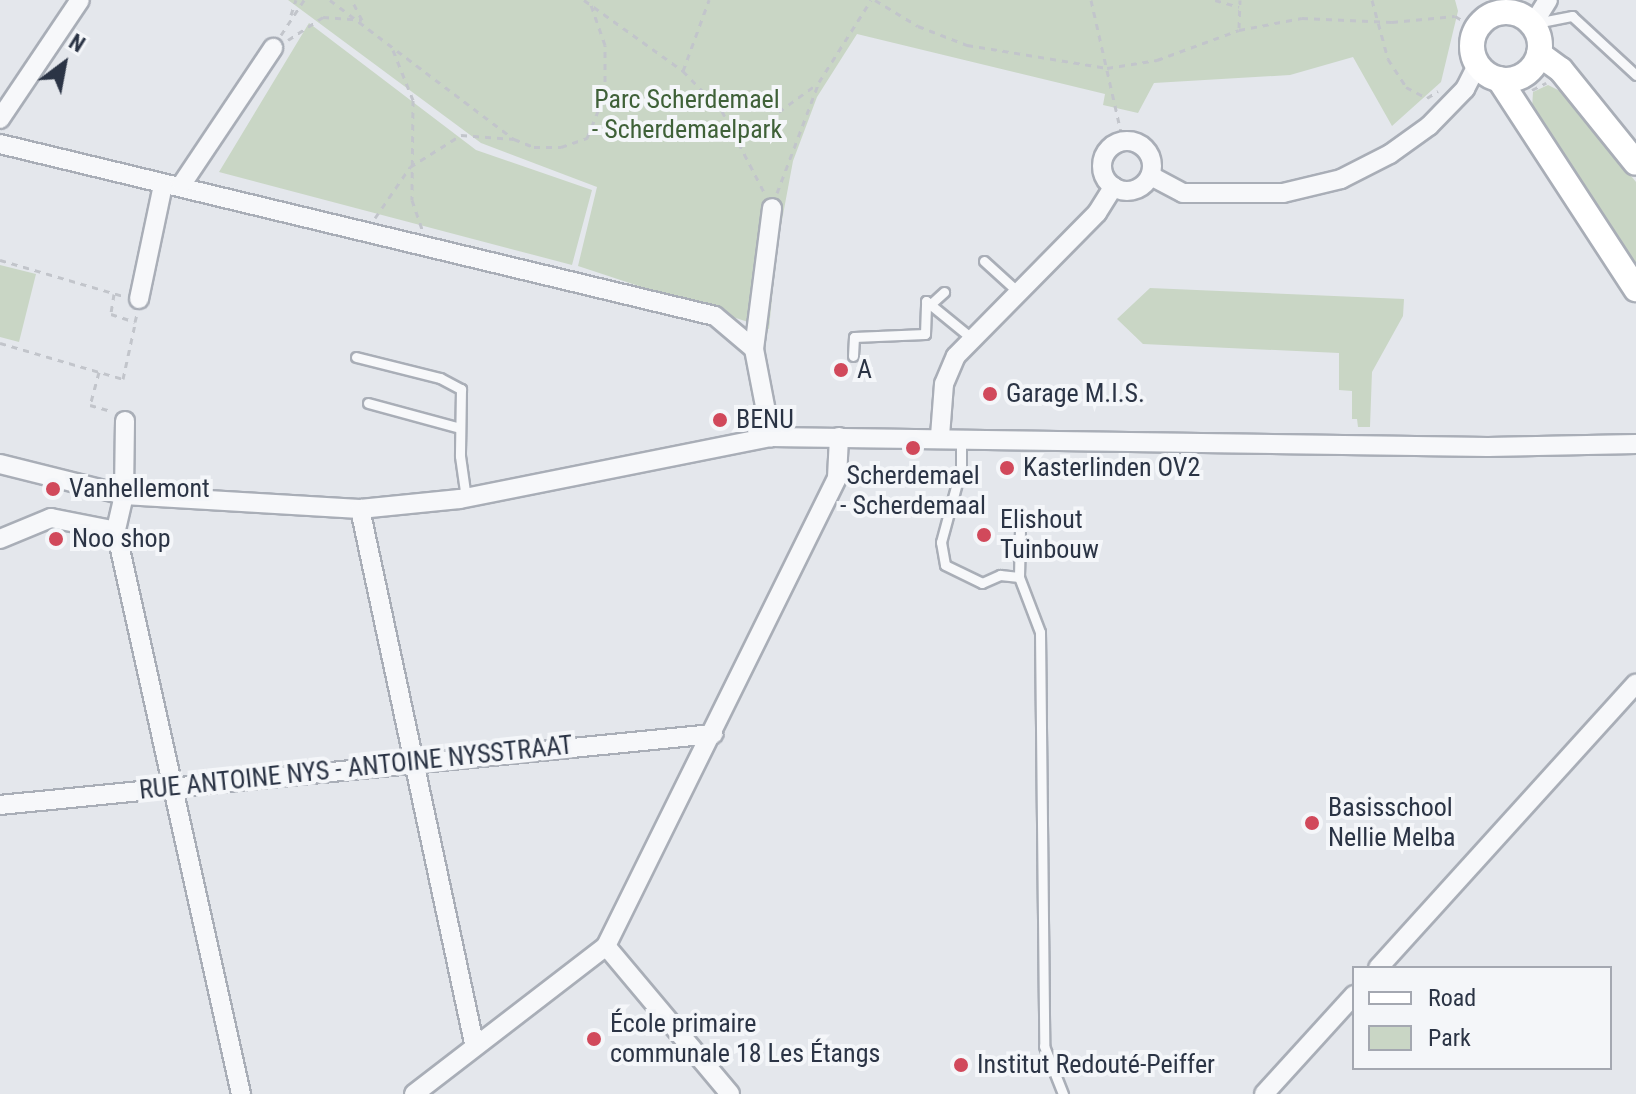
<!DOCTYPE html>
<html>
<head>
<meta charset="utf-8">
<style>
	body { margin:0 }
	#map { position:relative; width:1636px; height:1094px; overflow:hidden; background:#e4e7ec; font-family:"Roboto Condensed",sans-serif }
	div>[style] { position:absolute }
	.green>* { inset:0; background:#c9d6c5 }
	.path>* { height:3px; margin-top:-1.5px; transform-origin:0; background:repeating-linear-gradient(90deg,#c2c5cb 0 6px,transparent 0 12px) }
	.roads { filter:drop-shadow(2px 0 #a9aeb7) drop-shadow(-2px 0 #a9aeb7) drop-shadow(0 2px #a9aeb7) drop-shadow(0 -2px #a9aeb7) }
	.lane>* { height:9px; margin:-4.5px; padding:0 4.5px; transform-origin:4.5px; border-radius:4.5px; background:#f7f8fa }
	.street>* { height:18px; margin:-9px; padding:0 9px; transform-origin:9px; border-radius:9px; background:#f7f8fa }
	.street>.ring { margin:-9px; padding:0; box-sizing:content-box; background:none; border:18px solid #f7f8fa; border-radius:50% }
	.secondary>* { height:24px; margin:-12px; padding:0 12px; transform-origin:12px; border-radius:12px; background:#fff }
	.secondary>.ring { margin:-12px; padding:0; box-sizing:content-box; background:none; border:24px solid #fff; border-radius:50% }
	.dots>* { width:22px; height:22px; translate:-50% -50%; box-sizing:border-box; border:4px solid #f4f6f9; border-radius:50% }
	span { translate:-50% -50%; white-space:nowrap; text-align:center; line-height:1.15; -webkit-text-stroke:8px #f4f6f9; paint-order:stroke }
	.park-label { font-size:26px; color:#3f6138 }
	.poi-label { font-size:26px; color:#2b3445 }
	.left { translate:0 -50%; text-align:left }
	.street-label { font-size:26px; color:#2b3445 }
	.legend { position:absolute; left:1352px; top:966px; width:260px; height:104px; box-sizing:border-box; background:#f4f6f9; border:2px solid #a4a8b1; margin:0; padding:10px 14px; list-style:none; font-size:24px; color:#2b3445 }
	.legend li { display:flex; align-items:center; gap:16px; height:40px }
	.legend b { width:40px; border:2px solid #a4a8b1 }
	.north { position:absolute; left:24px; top:24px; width:80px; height:80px; -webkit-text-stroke:6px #f4f6f9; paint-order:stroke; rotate:32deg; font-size:22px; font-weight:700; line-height:32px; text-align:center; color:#2b3445 }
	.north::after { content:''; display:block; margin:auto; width:28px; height:36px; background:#2b3445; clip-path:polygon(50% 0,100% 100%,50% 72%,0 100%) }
</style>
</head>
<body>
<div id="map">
	<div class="green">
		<div style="clip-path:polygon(288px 0,1455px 0,1458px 11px,1441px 82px,1392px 126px,1353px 57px,1290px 75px,1154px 83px,1138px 113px,1103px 105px,1105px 94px,857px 34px,817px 97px,793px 161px,777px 247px,769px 329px,578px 266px,597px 187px,481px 143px)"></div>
		<div style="clip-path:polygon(309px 23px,476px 150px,592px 190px,572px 265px,219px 172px)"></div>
		<div style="clip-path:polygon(1548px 85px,1562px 92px,1636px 182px,1636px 265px,1532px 109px,1533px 92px)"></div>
		<div style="clip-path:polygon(0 265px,36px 274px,19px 342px,0 337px)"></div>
		<div style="clip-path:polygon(1150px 288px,1404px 299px,1403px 316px,1372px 372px,1370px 427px,1358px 427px,1357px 419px,1352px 419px,1352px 391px,1339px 390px,1339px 353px,1143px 344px,1117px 319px)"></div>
	</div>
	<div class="path">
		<div style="left:330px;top:0;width:231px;rotate:37.1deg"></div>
		<div style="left:514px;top:139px;width:22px;rotate:22deg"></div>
		<div style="left:534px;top:147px;width:27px"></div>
		<div style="left:561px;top:147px;width:28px;rotate:-19deg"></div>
		<div style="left:587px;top:138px;width:48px;rotate:-67.8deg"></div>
		<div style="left:605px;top:94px;width:49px;rotate:-90deg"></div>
		<div style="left:605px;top:45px;width:42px;rotate:-109.3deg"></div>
		<div style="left:584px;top:0;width:122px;rotate:35.6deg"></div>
		<div style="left:683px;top:71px;width:56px;rotate:45.7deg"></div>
		<div style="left:722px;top:111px;width:93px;rotate:62.6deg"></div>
		<div style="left:875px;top:0;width:50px;rotate:31.2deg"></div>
		<div style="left:918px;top:26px;width:53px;rotate:21.2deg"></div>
		<div style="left:967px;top:45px;width:142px;rotate:9.3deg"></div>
		<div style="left:1107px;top:68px;width:51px;rotate:-9.1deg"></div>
		<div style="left:1157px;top:60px;width:87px;rotate:-20.1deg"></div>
		<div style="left:1239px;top:30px;width:64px;rotate:-10.8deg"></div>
		<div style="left:1302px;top:18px;width:90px;rotate:2.5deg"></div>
		<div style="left:1392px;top:22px;width:63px;rotate:-5.4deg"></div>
		<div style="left:1455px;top:16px;width:24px;rotate:30deg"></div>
		<div style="left:1091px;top:0;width:145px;rotate:77.2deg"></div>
		<div style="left:1215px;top:0;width:25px;rotate:16deg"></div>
		<div style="left:1372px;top:0;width:61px;rotate:74.8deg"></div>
		<div style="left:1388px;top:59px;width:33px;rotate:57deg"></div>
		<div style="left:1406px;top:87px;width:24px;rotate:28deg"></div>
		<div style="left:1427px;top:98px;width:13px;rotate:-32deg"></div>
		<div style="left:291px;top:15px;width:16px;rotate:-72deg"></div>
		<div style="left:1239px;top:28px;width:28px;rotate:-88deg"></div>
		<div style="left:281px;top:35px;width:42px;rotate:-56.7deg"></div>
		<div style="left:288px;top:40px;width:42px;rotate:-33.3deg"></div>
		<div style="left:323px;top:17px;width:39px;rotate:4deg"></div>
		<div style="left:362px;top:20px;width:22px;rotate:-117deg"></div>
		<div style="left:393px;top:50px;width:54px;rotate:68.2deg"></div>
		<div style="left:413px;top:100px;width:100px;rotate:90.6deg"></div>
		<div style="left:412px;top:200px;width:31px;rotate:71deg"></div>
		<div style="left:683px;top:71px;width:76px;rotate:-69.9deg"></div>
		<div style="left:1532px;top:90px;width:16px;rotate:-27deg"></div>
		<div style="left:740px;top:140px;width:95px;rotate:-36deg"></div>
		<div style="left:777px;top:193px;width:119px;rotate:-69.3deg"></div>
		<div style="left:819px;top:82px;width:97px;rotate:-57.6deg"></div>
		<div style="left:375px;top:218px;width:62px;rotate:-55.5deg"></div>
		<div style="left:410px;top:167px;width:60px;rotate:-32.1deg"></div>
		<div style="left:461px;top:135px;width:53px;rotate:4.3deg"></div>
		<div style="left:0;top:260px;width:128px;rotate:16.3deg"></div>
		<div style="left:114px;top:294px;width:20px;rotate:99deg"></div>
		<div style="left:111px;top:314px;width:25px;rotate:18deg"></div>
		<div style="left:135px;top:322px;width:8px;rotate:-76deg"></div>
		<div style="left:0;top:343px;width:128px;rotate:16.3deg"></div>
		<div style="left:123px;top:379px;width:56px;rotate:-77.7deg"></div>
		<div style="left:99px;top:372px;width:34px;rotate:105deg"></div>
		<div style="left:90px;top:405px;width:22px;rotate:16deg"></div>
	</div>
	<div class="roads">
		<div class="lane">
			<div style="left:1536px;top:23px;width:37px;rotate:-11deg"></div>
			<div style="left:1572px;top:16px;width:87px;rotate:42.7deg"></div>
			<div style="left:984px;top:261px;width:45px;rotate:42.3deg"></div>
			<div style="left:933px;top:302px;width:15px;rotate:-42deg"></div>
			<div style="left:853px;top:356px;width:19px;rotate:-87deg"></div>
			<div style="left:854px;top:337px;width:71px;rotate:-2.4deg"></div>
			<div style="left:925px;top:334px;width:33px;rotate:-88deg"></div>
			<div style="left:926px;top:301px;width:57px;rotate:39.3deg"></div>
			<div style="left:356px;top:357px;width:87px;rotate:14deg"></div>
			<div style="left:440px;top:378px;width:24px;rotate:28deg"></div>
			<div style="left:461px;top:389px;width:67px;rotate:90.9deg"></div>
			<div style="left:460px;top:456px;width:42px;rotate:81.9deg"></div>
			<div style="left:368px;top:403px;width:95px;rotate:15.2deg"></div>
			<div style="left:961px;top:436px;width:32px;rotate:90deg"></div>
			<div style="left:961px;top:468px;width:77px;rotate:105.1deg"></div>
			<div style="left:941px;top:542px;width:23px;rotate:80deg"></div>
			<div style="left:945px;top:565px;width:41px;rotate:25.9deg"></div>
			<div style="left:982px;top:583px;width:20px;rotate:-24deg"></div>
			<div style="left:1000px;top:575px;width:19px;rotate:6deg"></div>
			<div style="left:1019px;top:577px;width:59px;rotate:69.1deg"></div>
			<div style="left:1040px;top:632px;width:414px;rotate:89.4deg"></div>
			<div style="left:1044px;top:1046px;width:52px;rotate:68.4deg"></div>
			<div style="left:1019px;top:577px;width:47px;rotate:-88.8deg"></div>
		</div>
		<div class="street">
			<div style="left:1533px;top:24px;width:28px;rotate:-58deg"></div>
			<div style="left:0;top:119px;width:143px;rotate:-56.1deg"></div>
			<div class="ring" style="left:1102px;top:141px;width:32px;height:32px"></div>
			<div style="left:0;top:144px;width:735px;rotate:13.53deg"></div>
			<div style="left:715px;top:316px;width:51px;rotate:40.2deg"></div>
			<div style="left:754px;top:349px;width:90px;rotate:79.1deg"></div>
			<div style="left:1151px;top:176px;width:36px;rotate:28deg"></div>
			<div style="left:1183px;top:193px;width:100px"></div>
			<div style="left:1283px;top:193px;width:60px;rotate:-13.6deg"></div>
			<div style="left:1341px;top:179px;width:55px;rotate:-27deg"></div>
			<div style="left:1390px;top:154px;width:48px;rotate:-35.7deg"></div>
			<div style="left:1429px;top:126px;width:52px;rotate:-45.8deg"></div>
			<div style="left:1465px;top:89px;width:27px;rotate:-63deg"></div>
			<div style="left:182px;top:184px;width:164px;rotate:-56.2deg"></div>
			<div style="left:139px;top:299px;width:116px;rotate:-78.1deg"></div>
			<div style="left:754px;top:349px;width:142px;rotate:-82.7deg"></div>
			<div style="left:125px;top:421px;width:74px;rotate:90.8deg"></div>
			<div style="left:124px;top:495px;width:37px;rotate:103deg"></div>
			<div style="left:116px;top:531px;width:577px;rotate:77.48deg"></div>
			<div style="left:940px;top:436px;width:52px;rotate:-85.6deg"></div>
			<div style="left:944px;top:384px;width:30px;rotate:-67deg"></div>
			<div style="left:956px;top:356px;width:201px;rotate:-45.4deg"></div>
			<div style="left:1097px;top:213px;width:31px;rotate:-58deg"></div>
			<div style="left:0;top:464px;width:128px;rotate:14deg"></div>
			<div style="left:124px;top:495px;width:236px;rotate:3.4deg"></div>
			<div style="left:360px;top:509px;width:100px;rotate:-5.7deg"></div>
			<div style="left:460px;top:499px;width:317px;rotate:-11.3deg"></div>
			<div style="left:771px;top:437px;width:717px;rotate:0.8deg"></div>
			<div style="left:1488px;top:447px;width:148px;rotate:-1.2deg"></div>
			<div style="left:360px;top:509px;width:546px;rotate:77.95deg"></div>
			<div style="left:0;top:539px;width:55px;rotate:-22.4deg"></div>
			<div style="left:51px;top:518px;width:66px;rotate:11.3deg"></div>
			<div style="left:0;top:805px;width:717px;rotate:-5.69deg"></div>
			<div style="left:606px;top:946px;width:193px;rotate:50deg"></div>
			<div style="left:1378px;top:968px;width:384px;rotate:-47.8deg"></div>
			<div style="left:414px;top:1094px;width:242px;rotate:-37.6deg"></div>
			<div style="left:606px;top:946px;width:522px;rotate:-63.73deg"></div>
			<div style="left:837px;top:478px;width:41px;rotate:-87.2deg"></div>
			<div style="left:1264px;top:1094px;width:134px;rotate:-47.7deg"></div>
		</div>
		<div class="secondary">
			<div class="ring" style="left:1472px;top:12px;width:44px;height:44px"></div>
			<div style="left:1539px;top:54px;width:27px;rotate:36deg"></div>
			<div style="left:1561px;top:70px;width:119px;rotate:51.1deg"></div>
			<div style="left:1499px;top:79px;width:251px;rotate:56.9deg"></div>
		</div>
	</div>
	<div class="dots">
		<div style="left:841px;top:370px;background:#d1495b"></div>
		<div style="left:990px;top:394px;background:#d1495b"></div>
		<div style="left:720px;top:420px;background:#d1495b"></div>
		<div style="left:913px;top:448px;background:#d1495b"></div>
		<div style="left:1007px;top:468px;background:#d1495b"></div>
		<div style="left:53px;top:489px;background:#d1495b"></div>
		<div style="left:984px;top:535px;background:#d1495b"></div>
		<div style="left:56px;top:539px;background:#d1495b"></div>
		<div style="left:1312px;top:823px;background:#d1495b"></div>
		<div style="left:594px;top:1039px;background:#d1495b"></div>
		<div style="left:961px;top:1065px;background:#d1495b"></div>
	</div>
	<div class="park-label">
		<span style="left:687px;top:115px">Parc Scherdemael<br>- Scherdemaelpark</span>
	</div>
	<div class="poi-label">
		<span class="left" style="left:857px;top:370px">A</span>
		<span class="left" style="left:1006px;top:394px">Garage M.I.S.</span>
		<span class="left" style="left:736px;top:420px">BENU</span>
		<span class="left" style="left:1023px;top:468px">Kasterlinden OV2</span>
		<span style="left:913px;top:491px">Scherdemael<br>- Scherdemaal</span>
		<span class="left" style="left:69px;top:489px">Vanhellemont</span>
		<span class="left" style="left:1000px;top:535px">Elishout<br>Tuinbouw</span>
		<span class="left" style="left:72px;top:539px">Noo shop</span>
		<span class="left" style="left:1328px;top:823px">Basisschool<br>Nellie Melba</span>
		<span class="left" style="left:610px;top:1039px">École primaire<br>communale 18 Les Étangs</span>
		<span class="left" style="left:977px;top:1065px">Institut Redouté-Peiffer</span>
	</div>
	<div class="street-label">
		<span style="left:356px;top:768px;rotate:-6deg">RUE ANTOINE NYS - ANTOINE NYSSTRAAT</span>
	</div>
	<ul class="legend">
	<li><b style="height:10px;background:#fff"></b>Road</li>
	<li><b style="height:22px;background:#c9d6c5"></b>Park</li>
	</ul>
	<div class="north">N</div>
</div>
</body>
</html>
